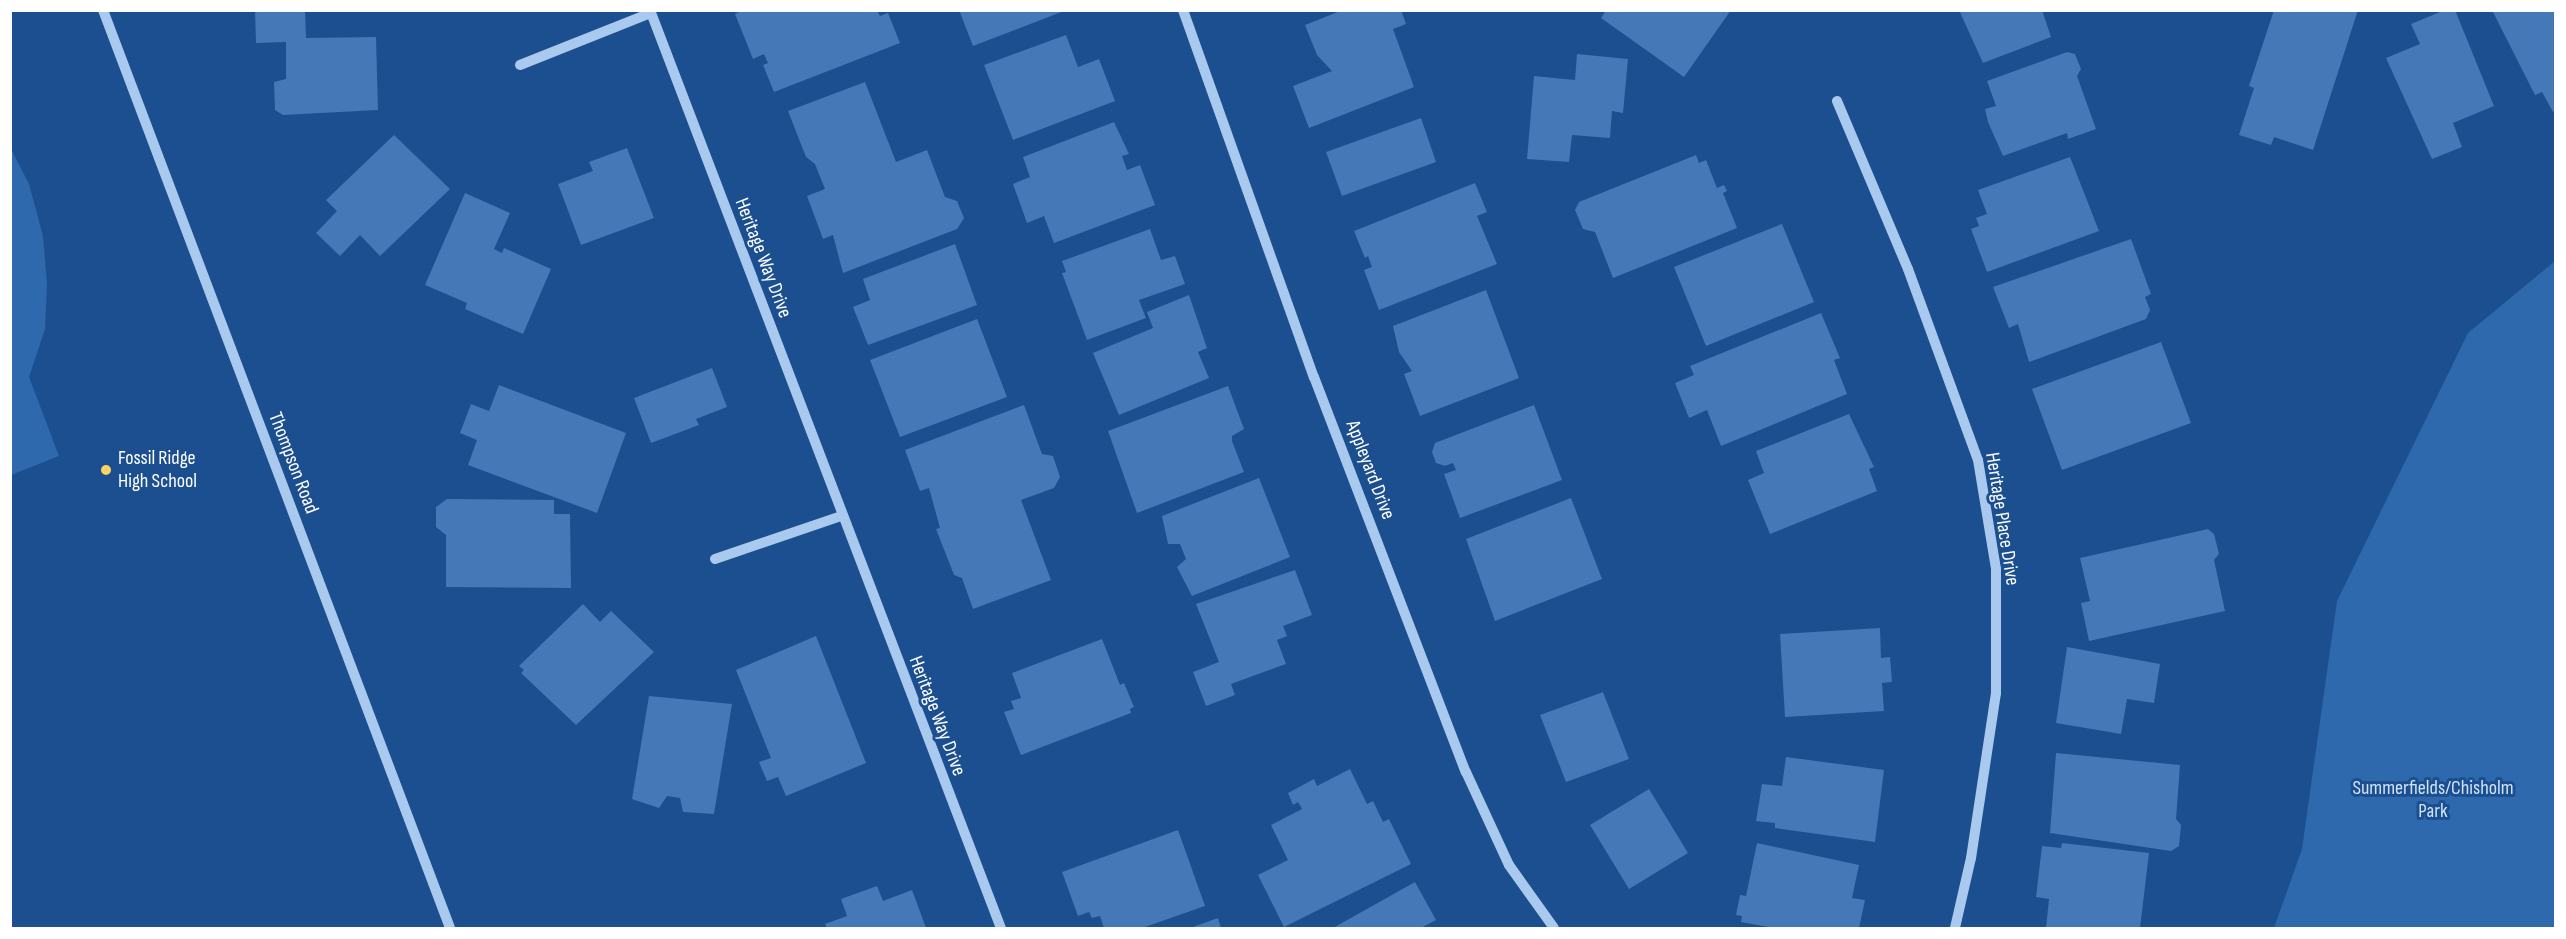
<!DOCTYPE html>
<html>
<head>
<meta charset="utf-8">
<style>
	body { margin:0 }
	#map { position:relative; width:2566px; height:939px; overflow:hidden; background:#1b4f8f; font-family:"Sofia Sans Condensed",sans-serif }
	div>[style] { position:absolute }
	.green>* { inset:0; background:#2e69ad }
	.building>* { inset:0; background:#4478b7 }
	.minor>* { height:10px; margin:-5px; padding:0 5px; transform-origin:5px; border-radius:5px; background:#a9c9ee }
	.dots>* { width:16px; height:16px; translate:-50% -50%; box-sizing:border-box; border:3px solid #1b4f8f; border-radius:50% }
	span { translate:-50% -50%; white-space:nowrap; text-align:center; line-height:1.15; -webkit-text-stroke:6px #1b4f8f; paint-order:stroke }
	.street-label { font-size:20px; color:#fff }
	.poi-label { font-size:20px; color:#fff }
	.left { translate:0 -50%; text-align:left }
	.park-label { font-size:20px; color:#cfe3fa }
	.frame { position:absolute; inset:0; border:12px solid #fff; pointer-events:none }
</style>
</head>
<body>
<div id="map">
	<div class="green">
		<div style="clip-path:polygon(11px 149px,29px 184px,43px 236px,47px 284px,45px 329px,29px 377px,59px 456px,11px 475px)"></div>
		<div style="clip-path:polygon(2555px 261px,2555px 928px,2274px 928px,2302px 849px,2337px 601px,2468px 333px)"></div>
	</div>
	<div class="building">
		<div style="clip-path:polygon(255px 10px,305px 10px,306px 38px,376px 37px,378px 110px,283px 115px,275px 110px,274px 82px,286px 79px,286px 42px,256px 43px)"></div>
		<div style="clip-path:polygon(744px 10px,877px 10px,880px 16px,888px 13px,900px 43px,774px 92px,763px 65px,768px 63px,764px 54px,753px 59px,735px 14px)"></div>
		<div style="clip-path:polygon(959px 10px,1064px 10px,1064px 11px,973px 46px)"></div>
		<div style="clip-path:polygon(1343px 10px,1401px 10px,1406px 24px,1393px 29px,1414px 87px,1309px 128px,1293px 86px,1332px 71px,1317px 55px,1305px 25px)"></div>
		<div style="clip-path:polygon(1606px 10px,1731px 10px,1684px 77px,1601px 18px)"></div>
		<div style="clip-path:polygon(1959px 10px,2042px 10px,2051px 37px,1983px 63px)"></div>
		<div style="clip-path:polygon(2274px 10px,2358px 10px,2313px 150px,2274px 137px,2271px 145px,2239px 135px,2254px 88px,2249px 86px)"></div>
		<div style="clip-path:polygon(2445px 10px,2455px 10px,2494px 106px,2453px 123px,2462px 147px,2432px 159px,2386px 58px,2420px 44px,2411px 24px)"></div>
		<div style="clip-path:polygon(2492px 10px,2556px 10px,2556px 110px,2553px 112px,2542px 92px,2535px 95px)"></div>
		<div style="clip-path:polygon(1066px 35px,1078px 67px,1099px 59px,1115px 101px,1013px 140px,984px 65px)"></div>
		<div style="clip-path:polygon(2067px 52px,2075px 54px,2081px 69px,2077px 76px,2096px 129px,2068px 139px,2067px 133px,2003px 156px,1988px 122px,1985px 109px,1996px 106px,1987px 81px)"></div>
		<div style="clip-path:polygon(1577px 54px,1628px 59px,1623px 113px,1612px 111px,1610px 138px,1572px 135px,1569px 162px,1527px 159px,1534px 76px,1575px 80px)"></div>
		<div style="clip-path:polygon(865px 82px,896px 162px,927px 150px,945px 197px,957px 201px,964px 218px,957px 229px,843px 273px,833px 235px,823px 239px,807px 196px,825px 189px,815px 164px,806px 157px,788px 111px)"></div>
		<div style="clip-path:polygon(1421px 118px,1436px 162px,1342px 196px,1326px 152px)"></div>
		<div style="clip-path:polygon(1114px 122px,1129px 154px,1122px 156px,1127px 170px,1140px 165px,1155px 205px,1054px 243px,1044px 216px,1027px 223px,1013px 184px,1030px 177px,1023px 157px)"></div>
		<div style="clip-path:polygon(394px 135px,450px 189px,380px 256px,360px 235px,340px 256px,316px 233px,337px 211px,326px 200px)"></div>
		<div style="clip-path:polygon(627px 148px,654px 218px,581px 245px,558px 184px,593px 171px,589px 162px)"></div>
		<div style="clip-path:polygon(1696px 155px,1699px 163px,1706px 160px,1717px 188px,1724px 185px,1727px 191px,1723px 193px,1737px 228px,1613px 278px,1595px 232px,1583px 229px,1575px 210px,1579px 202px)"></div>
		<div style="clip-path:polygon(2070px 157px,2099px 231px,1987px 272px,1971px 229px,1979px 226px,1976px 218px,1987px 214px,1978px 190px)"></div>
		<div style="clip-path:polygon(1475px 183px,1487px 212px,1477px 216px,1497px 264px,1379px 310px,1364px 270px,1372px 267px,1368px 256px,1365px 258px,1354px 231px)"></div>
		<div style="clip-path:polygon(465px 193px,510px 213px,494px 249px,502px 253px,504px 248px,551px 269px,523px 334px,465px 309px,467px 303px,425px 285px)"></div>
		<div style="clip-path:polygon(1782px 224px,1814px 302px,1706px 346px,1674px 267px)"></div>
		<div style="clip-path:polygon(1150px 229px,1161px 260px,1175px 256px,1185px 284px,1139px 300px,1146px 318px,1087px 340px,1062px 273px,1066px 272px,1062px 261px)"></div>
		<div style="clip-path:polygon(2131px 239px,2151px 294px,2145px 297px,2150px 310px,2146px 319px,2029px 362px,2018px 324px,2009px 328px,1993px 287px)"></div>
		<div style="clip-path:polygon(955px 244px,977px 305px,868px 345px,853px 307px,870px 300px,863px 279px)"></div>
		<div style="clip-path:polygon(1486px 290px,1519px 378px,1420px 416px,1404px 374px,1412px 371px,1399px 352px,1393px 326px)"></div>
		<div style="clip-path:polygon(1189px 295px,1207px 348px,1198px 352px,1209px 378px,1119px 415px,1093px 353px,1153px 328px,1147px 312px)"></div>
		<div style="clip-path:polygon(1821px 313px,1840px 358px,1834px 360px,1847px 394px,1721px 446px,1707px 410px,1689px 418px,1675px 383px,1694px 375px,1690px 366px)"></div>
		<div style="clip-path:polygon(977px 319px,1007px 397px,900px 437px,870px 360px)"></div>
		<div style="clip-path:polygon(2161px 342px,2191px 423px,2062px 470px,2032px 389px)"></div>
		<div style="clip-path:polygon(712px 368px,727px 407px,696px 419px,699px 425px,651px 443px,634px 398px)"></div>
		<div style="clip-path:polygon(499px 385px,626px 433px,597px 513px,468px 465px,477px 440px,460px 433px,471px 404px,489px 411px)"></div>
		<div style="clip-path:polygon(1228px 386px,1244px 429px,1232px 436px,1232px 441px,1244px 472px,1137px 513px,1108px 431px)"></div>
		<div style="clip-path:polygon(1024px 405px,1042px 454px,1053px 456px,1060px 477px,1054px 488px,1021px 500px,1051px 580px,973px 609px,962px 578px,954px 575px,936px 529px,940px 528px,929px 488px,920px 491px,905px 450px)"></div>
		<div style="clip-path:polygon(1534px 405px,1562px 480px,1460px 518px,1444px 474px,1456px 470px,1453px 463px,1445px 466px,1436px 463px,1432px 452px,1435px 443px)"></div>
		<div style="clip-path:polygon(1849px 414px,1874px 467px,1869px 469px,1877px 491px,1770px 534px,1748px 480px,1764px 473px,1756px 451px)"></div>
		<div style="clip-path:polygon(1259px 478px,1290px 557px,1192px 596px,1177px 567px,1186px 559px,1180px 544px,1168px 544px,1162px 516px)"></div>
		<div style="clip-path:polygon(1571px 498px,1602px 579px,1495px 621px,1466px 539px)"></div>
		<div style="clip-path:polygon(447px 499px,554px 500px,554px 514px,570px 514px,571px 588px,446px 587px,446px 535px,436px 527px,436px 507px)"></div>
		<div style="clip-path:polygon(2208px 529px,2214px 534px,2219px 554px,2214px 560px,2225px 611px,2089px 641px,2081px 603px,2090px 601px,2080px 558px)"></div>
		<div style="clip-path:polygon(1295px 570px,1312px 615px,1283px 626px,1287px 636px,1277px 640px,1286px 664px,1231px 684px,1235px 695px,1206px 706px,1193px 672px,1219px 662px,1196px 604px)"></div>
		<div style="clip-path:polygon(583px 604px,600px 622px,611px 611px,654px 652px,576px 725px,521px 673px,524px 670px,519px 666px)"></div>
		<div style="clip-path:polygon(1880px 628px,1881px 658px,1890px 657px,1892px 682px,1882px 683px,1884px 711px,1785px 717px,1780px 634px)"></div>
		<div style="clip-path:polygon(816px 636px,866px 763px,786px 796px,778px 777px,767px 781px,759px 762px,771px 758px,736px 670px)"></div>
		<div style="clip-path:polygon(1102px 639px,1120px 685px,1124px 683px,1134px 707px,1130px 709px,1131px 713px,1021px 755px,1004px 712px,1014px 709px,1011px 701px,1021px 698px,1012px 673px)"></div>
		<div style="clip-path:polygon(2067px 647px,2160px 664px,2154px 703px,2127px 699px,2121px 734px,2056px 723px)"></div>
		<div style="clip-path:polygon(1603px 692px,1629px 759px,1566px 782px,1540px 715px)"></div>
		<div style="clip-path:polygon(649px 696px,732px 704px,714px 814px,683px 812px,680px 798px,667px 796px,659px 808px,632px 799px)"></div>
		<div style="clip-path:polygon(2056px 753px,2180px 765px,2176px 819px,2181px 825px,2179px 846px,2171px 851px,2050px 833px)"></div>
		<div style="clip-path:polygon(1786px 757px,1884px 770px,1875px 842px,1775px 828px,1775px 823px,1756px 821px,1762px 784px,1782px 786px)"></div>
		<div style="clip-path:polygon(1350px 769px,1367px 804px,1373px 801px,1383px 822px,1389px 819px,1411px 864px,1284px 927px,1258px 875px,1288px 860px,1271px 825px,1302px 809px,1298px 802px,1293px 805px,1288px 793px,1314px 779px,1317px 786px)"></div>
		<div style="clip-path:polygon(1649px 789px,1688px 853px,1629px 889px,1590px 825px)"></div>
		<div style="clip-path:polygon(1178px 830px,1205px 906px,1142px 928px,1104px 928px,1100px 916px,1092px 918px,1089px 912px,1078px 916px,1062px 872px)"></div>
		<div style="clip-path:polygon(1757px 843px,1859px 865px,1852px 898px,1865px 900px,1859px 928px,1774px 928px,1741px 922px,1742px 916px,1736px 915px,1740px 895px,1746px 896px)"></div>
		<div style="clip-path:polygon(2062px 843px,2149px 853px,2140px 928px,2046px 928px,2049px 899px,2036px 897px,2042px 846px,2061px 848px)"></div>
		<div style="clip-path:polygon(1415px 882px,1436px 920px,1421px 928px,1333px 928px)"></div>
		<div style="clip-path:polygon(877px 886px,883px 901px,912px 890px,926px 928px,827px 928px,825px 924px,847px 916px,841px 899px)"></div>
		<div style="clip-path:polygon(1218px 918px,1221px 928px,1190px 928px)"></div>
	</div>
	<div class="minor">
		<div style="left:103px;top:10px;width:981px;rotate:69.29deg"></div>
		<div style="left:650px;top:10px;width:983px;rotate:69.08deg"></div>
		<div style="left:1183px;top:10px;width:390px;rotate:70.4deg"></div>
		<div style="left:1314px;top:377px;width:423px;rotate:69deg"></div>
		<div style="left:1466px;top:772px;width:102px;rotate:65.2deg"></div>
		<div style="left:1509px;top:865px;width:77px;rotate:54.5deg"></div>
		<div style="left:520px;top:65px;width:141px;rotate:-21.7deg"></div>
		<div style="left:1837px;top:101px;width:182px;rotate:67.1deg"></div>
		<div style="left:1908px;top:269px;width:203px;rotate:69.9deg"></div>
		<div style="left:1978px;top:460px;width:110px;rotate:80.6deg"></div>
		<div style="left:1996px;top:569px;width:124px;rotate:90deg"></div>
		<div style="left:1996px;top:693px;width:167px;rotate:98.6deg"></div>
		<div style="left:1971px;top:858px;width:72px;rotate:102.9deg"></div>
		<div style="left:715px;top:559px;width:133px;rotate:-18.8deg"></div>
	</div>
	<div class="dots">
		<div style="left:106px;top:470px;background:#ffd166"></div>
	</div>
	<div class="street-label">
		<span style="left:763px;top:258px;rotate:69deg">Heritage Way Drive</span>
		<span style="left:293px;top:463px;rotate:69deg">Thompson Road</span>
		<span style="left:1370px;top:470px;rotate:69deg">Appleyard Drive</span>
		<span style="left:2002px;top:519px;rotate:81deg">Heritage Place Drive</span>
		<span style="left:937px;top:716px;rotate:69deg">Heritage Way Drive</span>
	</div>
	<div class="poi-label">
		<span class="left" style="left:118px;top:470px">Fossil Ridge<br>High School</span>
	</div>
	<div class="park-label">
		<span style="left:2433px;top:800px">Summerfields/Chisholm<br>Park</span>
	</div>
	<div class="frame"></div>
</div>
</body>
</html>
